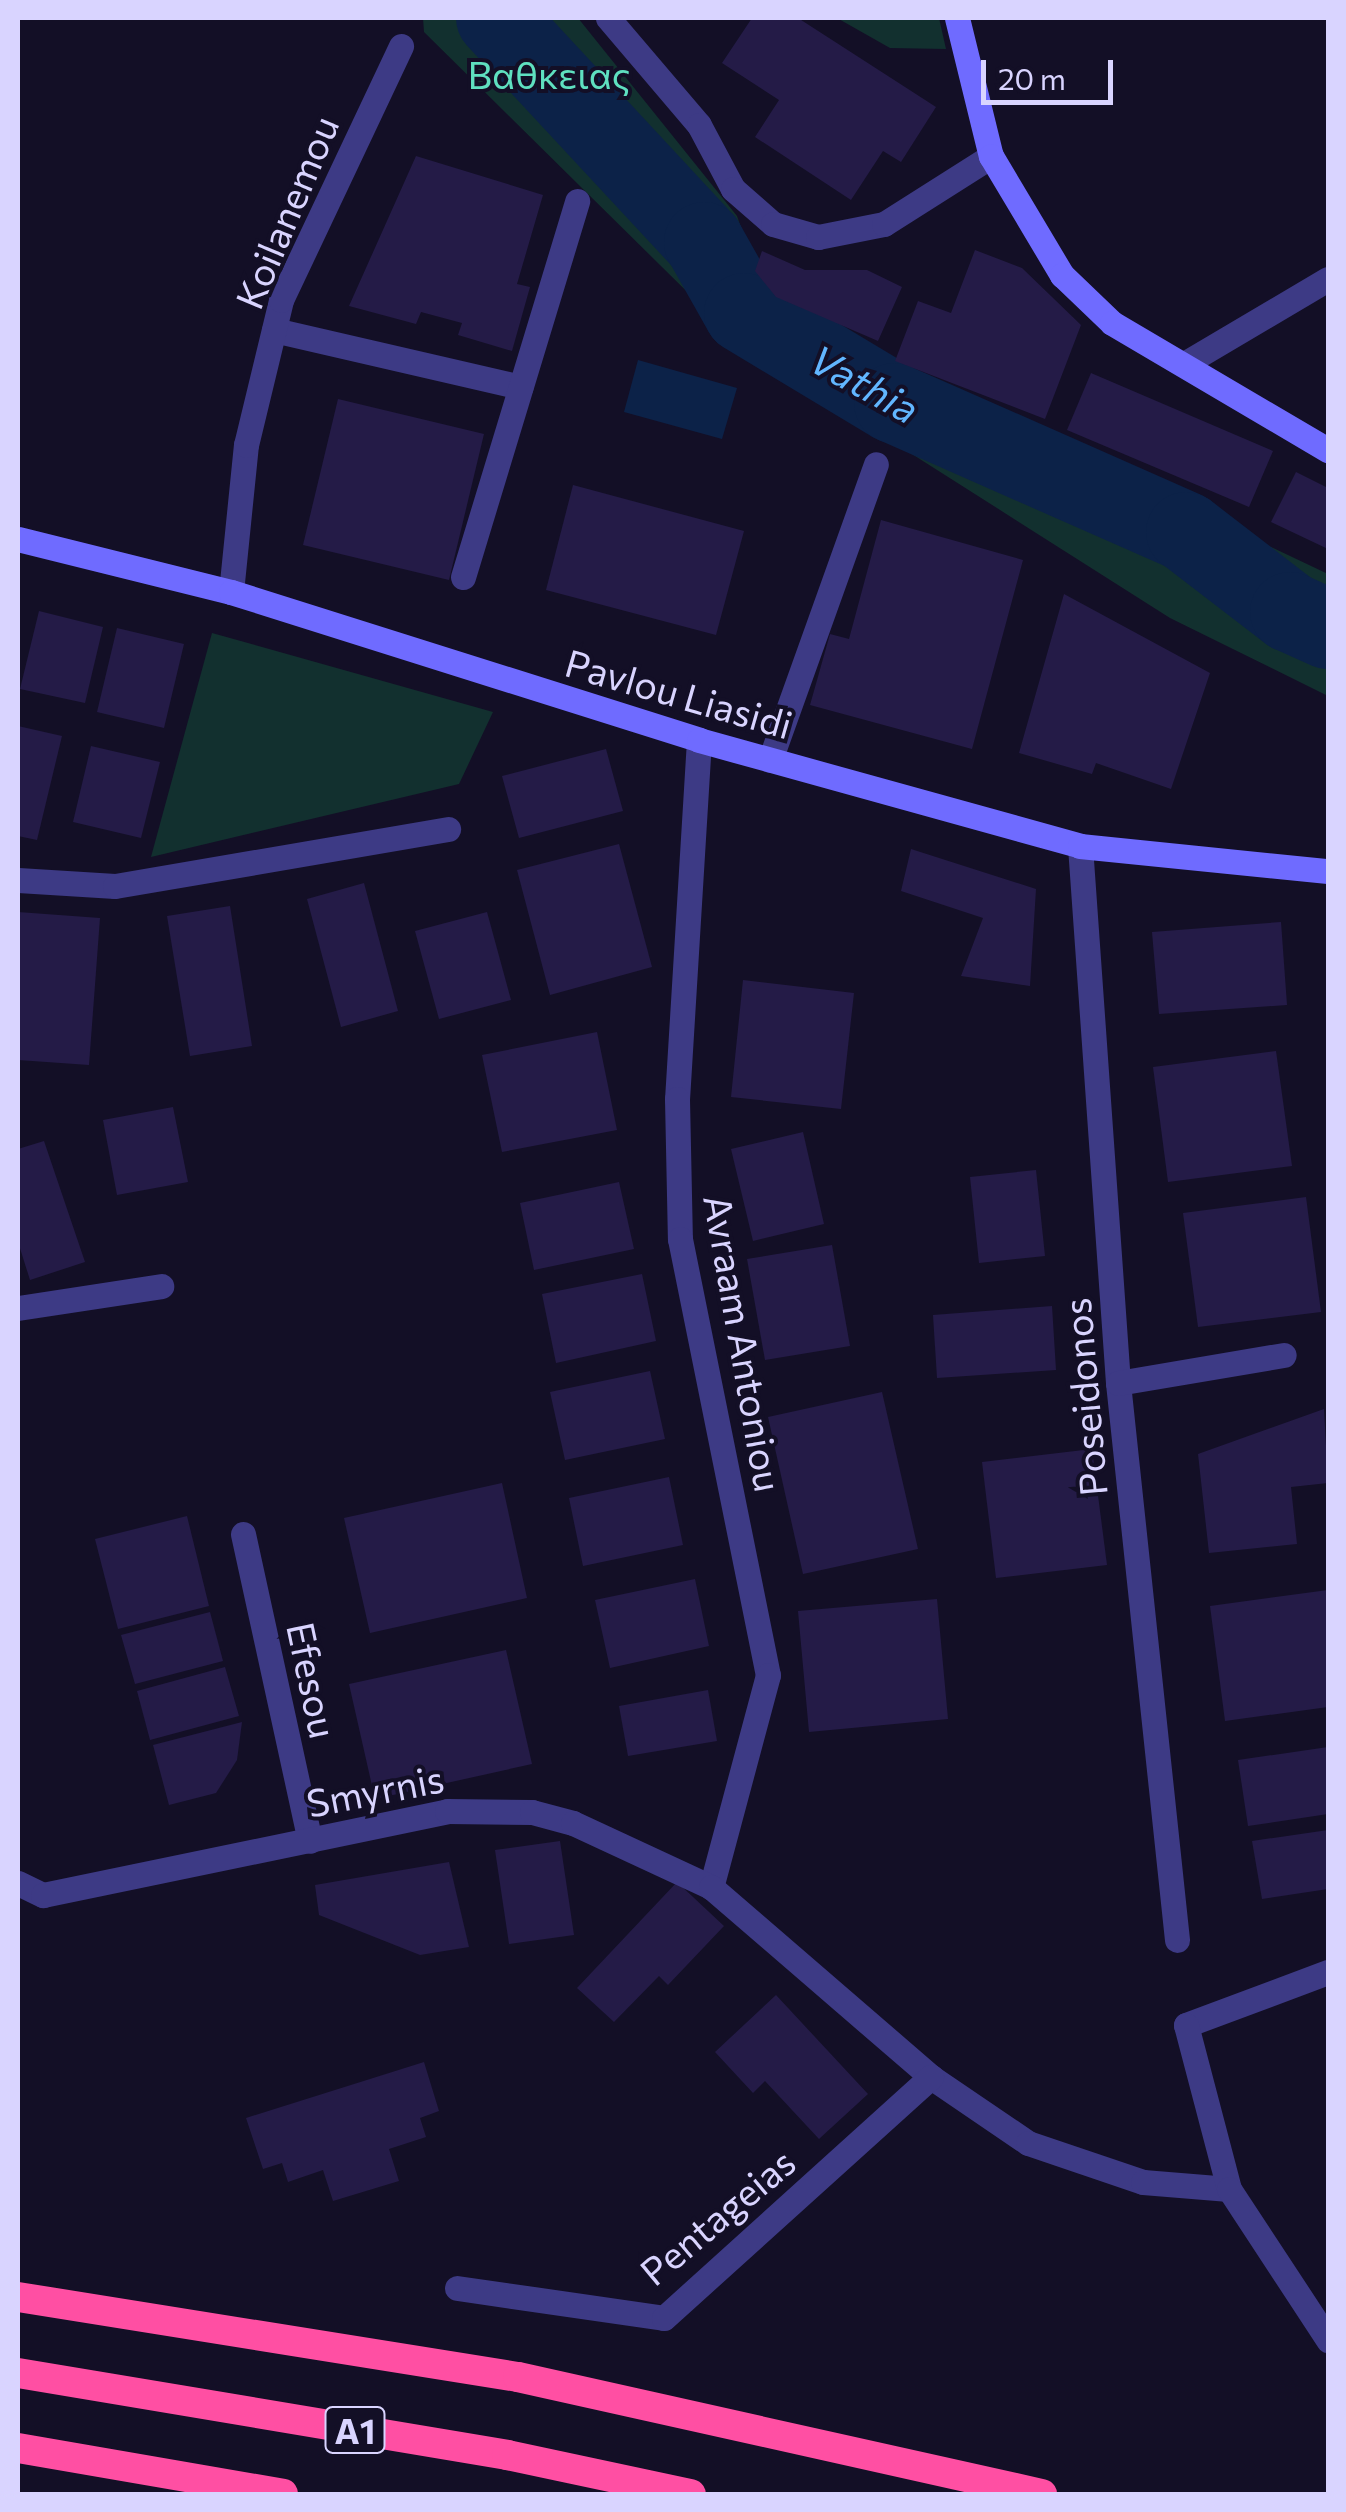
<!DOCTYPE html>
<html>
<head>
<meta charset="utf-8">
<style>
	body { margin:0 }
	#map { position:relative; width:1346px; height:2512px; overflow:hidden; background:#130f26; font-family:Commissioner,sans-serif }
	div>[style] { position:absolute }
	.green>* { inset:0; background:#12302f }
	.water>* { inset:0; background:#0c2248 }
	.river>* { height:80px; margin:-40px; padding:0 40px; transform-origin:40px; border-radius:40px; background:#0c2248 }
	.building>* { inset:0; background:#241b47 }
	.lane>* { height:25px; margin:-12.5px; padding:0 12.5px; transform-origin:12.5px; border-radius:12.5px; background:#3d3a85 }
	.street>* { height:25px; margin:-12.5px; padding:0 12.5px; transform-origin:12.5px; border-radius:12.5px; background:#3d3a85 }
	.secondary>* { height:25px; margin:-12.5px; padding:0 12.5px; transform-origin:12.5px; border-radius:12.5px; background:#6f6bff }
	.highway>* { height:30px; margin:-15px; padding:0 15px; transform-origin:15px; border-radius:15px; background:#ff4fa3 }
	span { translate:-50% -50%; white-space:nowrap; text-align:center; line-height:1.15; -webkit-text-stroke:8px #130f26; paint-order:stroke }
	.shield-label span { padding:2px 8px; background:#130f26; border:2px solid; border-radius:8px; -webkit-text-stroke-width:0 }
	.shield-label { font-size:35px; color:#d9d4ff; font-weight:700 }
	.park-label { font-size:38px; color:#5fe0c0 }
	.street-label { font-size:38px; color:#d9d4ff }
	.water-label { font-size:40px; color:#62b6ff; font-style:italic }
	.frame { position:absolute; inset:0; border:20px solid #d9d4ff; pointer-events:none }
	.scale { position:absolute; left:981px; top:60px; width:132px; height:45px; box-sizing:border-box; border:5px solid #d9d4ff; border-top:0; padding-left:12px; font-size:30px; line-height:35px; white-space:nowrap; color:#d9d4ff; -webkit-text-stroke:8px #130f26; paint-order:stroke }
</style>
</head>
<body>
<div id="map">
	<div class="green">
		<div style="clip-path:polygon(423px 18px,578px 18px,737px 216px,771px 311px,1328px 574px,1328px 696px,1170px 618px,742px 346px,424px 32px)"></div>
		<div style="clip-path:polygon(837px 18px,939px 18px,946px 49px,890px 48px)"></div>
		<div style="clip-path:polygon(212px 633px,493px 712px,459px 784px,151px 857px)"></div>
	</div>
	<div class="water">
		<div style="clip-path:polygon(638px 360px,737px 388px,722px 439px,624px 412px)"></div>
	</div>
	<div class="river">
		<div style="left:496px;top:18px;width:306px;rotate:47.1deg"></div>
		<div style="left:704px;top:242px;width:81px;rotate:60.6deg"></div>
		<div style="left:744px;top:313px;width:175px;rotate:31deg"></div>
		<div style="left:894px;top:403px;width:319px;rotate:23.8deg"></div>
		<div style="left:1186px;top:532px;width:131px;rotate:37.6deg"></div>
		<div style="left:1290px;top:612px;width:42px;rotate:24.1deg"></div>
	</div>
	<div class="building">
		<div style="clip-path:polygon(752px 18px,798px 18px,936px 107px,901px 162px,883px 151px,851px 200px,755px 137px,779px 100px,722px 63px)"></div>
		<div style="clip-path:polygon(416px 156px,543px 195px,517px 284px,530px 287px,512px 351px,458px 335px,462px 323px,421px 312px,416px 324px,349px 306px)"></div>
		<div style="clip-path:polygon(975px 250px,1022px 268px,1081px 325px,1045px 419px,895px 361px,918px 301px,951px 313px)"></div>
		<div style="clip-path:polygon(762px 251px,805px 270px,867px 270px,902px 287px,878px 341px,776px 297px,755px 271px)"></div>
		<div style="clip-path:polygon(1091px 373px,1273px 451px,1249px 507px,1067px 430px)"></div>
		<div style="clip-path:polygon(338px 399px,484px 434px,449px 580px,303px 545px)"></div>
		<div style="clip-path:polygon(1296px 472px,1328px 488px,1328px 549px,1271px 522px)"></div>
		<div style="clip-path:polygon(573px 485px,744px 531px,716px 635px,546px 590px)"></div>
		<div style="clip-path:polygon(881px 520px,1023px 560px,972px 749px,810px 705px,830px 634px,849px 639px)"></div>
		<div style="clip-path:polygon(1064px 594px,1210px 673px,1171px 789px,1096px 763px,1092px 774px,1019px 753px)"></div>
		<div style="clip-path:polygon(39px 611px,103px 627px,85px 703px,20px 689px)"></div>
		<div style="clip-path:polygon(117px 628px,184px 644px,164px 728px,97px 712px)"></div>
		<div style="clip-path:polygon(18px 726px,62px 736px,37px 840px,18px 836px)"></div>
		<div style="clip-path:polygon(91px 746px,160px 762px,141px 838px,73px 822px)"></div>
		<div style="clip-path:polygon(606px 749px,623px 811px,519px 838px,502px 776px)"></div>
		<div style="clip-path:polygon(619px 844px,652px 967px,550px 995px,517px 870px)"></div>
		<div style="clip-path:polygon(911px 849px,1036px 889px,1030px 986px,961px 976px,983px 918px,901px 891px)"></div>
		<div style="clip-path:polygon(364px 883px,398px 1011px,341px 1027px,307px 899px)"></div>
		<div style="clip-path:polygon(230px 906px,252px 1046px,190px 1056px,167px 916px)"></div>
		<div style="clip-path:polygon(18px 912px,100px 918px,89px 1065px,18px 1060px)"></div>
		<div style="clip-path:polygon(487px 912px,511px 1000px,439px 1019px,415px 931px)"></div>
		<div style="clip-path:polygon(1281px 922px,1287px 1005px,1159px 1014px,1152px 932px)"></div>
		<div style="clip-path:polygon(743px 980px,854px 993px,841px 1109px,731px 1097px)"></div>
		<div style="clip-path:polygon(597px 1032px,617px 1130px,502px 1152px,482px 1055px)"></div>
		<div style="clip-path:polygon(1276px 1051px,1292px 1166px,1168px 1182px,1153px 1067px)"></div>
		<div style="clip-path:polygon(173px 1107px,188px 1182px,117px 1195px,103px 1120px)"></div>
		<div style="clip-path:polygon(803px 1132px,824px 1224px,753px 1241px,731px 1149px)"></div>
		<div style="clip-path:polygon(44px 1141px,85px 1262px,30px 1280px,18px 1242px,18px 1149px)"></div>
		<div style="clip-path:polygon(1036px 1170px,1045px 1256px,979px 1263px,970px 1177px)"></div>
		<div style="clip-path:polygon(619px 1182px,634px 1249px,534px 1270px,520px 1203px)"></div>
		<div style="clip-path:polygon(1306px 1197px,1321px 1312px,1198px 1327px,1183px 1213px)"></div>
		<div style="clip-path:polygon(832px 1245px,850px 1346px,765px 1360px,747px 1259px)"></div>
		<div style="clip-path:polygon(642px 1274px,656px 1341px,556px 1363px,542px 1294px)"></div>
		<div style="clip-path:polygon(1052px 1306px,1056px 1370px,937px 1378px,933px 1315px)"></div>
		<div style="clip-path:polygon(650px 1371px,665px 1439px,565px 1460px,550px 1392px)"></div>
		<div style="clip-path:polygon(882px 1392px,918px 1549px,803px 1574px,768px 1417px)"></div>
		<div style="clip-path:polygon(1324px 1409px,1328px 1483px,1291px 1487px,1297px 1544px,1209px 1553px,1198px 1454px)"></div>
		<div style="clip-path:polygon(1092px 1449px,1107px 1565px,996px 1578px,982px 1462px)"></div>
		<div style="clip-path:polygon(669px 1477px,683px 1545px,583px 1566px,569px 1498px)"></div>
		<div style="clip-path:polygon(502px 1483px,527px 1598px,370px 1633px,344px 1518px)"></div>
		<div style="clip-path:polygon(187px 1516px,209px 1606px,118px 1629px,95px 1539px)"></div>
		<div style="clip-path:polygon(695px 1579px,709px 1646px,610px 1668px,595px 1600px)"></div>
		<div style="clip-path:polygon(1328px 1590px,1328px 1707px,1225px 1721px,1210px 1606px)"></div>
		<div style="clip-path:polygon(937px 1599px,948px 1719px,809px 1732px,798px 1611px)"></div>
		<div style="clip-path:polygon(210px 1612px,223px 1661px,135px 1684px,121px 1635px)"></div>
		<div style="clip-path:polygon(506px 1650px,532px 1764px,375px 1799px,349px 1684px)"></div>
		<div style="clip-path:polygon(225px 1667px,239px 1716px,150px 1740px,137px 1691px)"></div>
		<div style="clip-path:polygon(708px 1690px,717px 1741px,628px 1756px,619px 1706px)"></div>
		<div style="clip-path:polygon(242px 1722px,237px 1760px,216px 1793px,169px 1805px,153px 1745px)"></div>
		<div style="clip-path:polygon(1328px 1747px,1328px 1814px,1248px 1826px,1238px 1760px)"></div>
		<div style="clip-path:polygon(1328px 1830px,1328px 1889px,1262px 1899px,1252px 1841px)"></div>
		<div style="clip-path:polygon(560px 1841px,574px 1935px,509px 1944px,495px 1850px)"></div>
		<div style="clip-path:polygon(449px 1862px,469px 1947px,420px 1955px,319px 1915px,315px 1885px)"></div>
		<div style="clip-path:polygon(677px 1882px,724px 1926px,668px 1985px,659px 1976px,614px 2022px,577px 1988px)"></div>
		<div style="clip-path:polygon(776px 1995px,868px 2094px,819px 2139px,765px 2081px,753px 2093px,715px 2052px)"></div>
		<div style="clip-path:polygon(424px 2062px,439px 2111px,420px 2118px,426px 2137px,389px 2149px,399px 2181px,333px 2201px,323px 2170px,288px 2182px,282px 2163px,263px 2169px,246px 2118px)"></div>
	</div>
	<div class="lane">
		<div style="left:274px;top:330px;width:253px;rotate:13deg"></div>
		<div style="left:463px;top:577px;width:393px;rotate:-73.1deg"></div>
		<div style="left:770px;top:760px;width:314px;rotate:-70.3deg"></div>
		<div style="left:18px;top:1883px;width:28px;rotate:26deg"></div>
		<div style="left:1186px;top:2025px;width:152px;rotate:-20.5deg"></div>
	</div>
	<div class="street">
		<div style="left:608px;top:18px;width:140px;rotate:49.6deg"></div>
		<div style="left:699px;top:125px;width:72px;rotate:62deg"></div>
		<div style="left:733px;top:189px;width:53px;rotate:41.2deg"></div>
		<div style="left:773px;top:224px;width:47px;rotate:16.1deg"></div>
		<div style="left:818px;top:237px;width:67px;rotate:-11.1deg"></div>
		<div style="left:884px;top:224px;width:127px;rotate:-32.4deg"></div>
		<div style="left:1184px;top:364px;width:167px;rotate:-30.6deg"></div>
		<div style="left:231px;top:592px;width:148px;rotate:-84.2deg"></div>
		<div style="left:246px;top:445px;width:149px;rotate:-76.4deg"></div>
		<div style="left:281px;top:300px;width:281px;rotate:-64.7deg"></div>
		<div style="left:699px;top:740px;width:360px;rotate:93.5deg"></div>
		<div style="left:677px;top:1099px;width:140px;rotate:88.8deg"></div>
		<div style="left:680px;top:1239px;width:445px;rotate:78.6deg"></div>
		<div style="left:768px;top:1675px;width:220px;rotate:105deg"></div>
		<div style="left:1080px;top:846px;width:538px;rotate:85.95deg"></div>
		<div style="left:1118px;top:1383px;width:560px;rotate:83.95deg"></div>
		<div style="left:18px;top:880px;width:97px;rotate:3.5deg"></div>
		<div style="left:115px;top:886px;width:338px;rotate:-9.7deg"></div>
		<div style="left:18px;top:1308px;width:145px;rotate:-8.7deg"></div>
		<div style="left:1118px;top:1383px;width:168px;rotate:-9.6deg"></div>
		<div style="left:243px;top:1534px;width:314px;rotate:77.7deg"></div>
		<div style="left:43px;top:1895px;width:413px;rotate:-11.7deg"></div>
		<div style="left:447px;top:1811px;width:85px;rotate:0.7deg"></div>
		<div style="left:532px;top:1812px;width:42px;rotate:15deg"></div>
		<div style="left:573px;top:1823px;width:152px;rotate:24.9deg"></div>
		<div style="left:711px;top:1887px;width:291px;rotate:40.8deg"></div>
		<div style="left:931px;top:2077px;width:117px;rotate:34.2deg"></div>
		<div style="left:1028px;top:2143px;width:121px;rotate:18.7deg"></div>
		<div style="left:1143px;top:2182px;width:86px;rotate:4.7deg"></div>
		<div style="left:1186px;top:2025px;width:170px;rotate:75.3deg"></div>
		<div style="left:1229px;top:2189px;width:181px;rotate:56.7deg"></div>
		<div style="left:457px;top:2288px;width:209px;rotate:8.2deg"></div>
		<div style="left:664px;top:2318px;width:360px;rotate:-42.1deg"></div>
	</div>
	<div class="secondary">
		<div style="left:957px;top:18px;width:142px;rotate:76.2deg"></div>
		<div style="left:991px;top:156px;width:139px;rotate:59.2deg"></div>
		<div style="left:1062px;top:275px;width:69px;rotate:43.8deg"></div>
		<div style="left:1112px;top:323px;width:251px;rotate:30.5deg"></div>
		<div style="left:18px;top:539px;width:219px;rotate:14deg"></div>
		<div style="left:231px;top:592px;width:491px;rotate:17.5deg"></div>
		<div style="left:699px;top:740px;width:395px;rotate:15.5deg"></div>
		<div style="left:1080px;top:846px;width:249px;rotate:5.8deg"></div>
	</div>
	<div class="highway">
		<div style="left:18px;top:2297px;width:506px;rotate:9.09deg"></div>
		<div style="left:518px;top:2377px;width:537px;rotate:12.59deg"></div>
		<div style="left:18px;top:2373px;width:496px;rotate:9.5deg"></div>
		<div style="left:507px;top:2455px;width:188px;rotate:12deg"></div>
		<div style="left:18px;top:2448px;width:269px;rotate:9.8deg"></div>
	</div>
	<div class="shield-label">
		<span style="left:355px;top:2430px">A1</span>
	</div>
	<div class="park-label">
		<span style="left:549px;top:74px">Βαθκειας</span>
	</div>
	<div class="street-label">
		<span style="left:286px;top:212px;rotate:-67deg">Koilanemou</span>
		<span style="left:679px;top:693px;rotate:16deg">Pavlou Liasidi</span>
		<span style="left:744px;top:1343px;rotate:80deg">Avraam Antoniou</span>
		<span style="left:1084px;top:1397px;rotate:-95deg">Poseidonos</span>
		<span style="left:313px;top:1680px;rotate:78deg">Efesou</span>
		<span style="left:375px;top:1790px;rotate:-11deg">Smyrnis</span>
		<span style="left:717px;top:2216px;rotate:-40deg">Pentageias</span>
	</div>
	<div class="water-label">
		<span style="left:865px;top:383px;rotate:29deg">Vathia</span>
	</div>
	<div class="frame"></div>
	<div class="scale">20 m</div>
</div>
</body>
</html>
